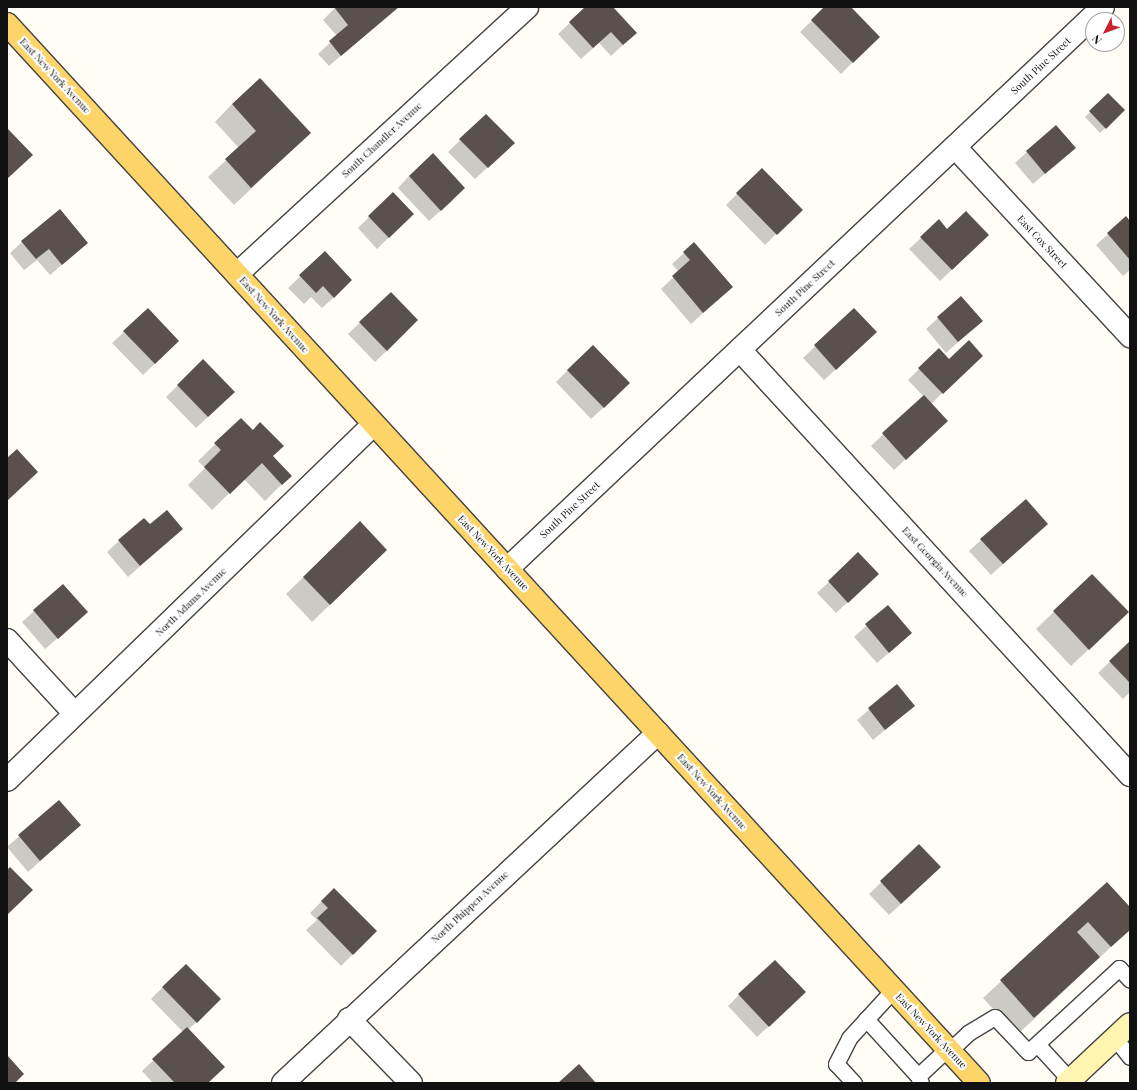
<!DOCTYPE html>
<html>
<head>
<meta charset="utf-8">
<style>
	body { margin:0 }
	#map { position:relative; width:1137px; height:1090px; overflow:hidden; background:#fffdf5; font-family:"Playfair Display",serif }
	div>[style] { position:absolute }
	.shadow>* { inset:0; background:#0003 }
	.building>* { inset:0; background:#5a514d }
	.roads { filter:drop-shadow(1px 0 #444) drop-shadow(-1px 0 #444) drop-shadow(0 1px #444) drop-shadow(0 -1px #444) }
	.lane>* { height:15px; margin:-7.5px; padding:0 7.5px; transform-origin:7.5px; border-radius:7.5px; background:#fff }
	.street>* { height:22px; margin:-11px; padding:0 11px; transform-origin:11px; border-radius:11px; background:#fff }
	.secondary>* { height:22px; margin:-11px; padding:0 11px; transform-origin:11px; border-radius:11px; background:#fff4b0 }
	.primary>* { height:22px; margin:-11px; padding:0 11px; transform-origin:11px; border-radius:11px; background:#fdd467 }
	span { translate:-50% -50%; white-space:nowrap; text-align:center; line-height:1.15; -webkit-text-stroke:4px #fff; paint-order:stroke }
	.street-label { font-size:10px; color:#111 }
	.frame { position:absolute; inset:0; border:8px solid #111; pointer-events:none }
	.north { position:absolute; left:1085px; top:12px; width:40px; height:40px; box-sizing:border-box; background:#fff; border:1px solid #a0a0a0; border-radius:50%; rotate:228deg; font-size:11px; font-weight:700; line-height:16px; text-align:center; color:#111 }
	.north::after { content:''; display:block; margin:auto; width:14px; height:18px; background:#c8222f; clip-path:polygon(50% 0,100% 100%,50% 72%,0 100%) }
</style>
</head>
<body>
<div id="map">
	<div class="shadow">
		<div style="clip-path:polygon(336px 7px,397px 7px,329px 66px,318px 54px,337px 36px,323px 20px)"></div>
		<div style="clip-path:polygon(587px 7px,612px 7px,624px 44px,611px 56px,599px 43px,581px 59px,558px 34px)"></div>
		<div style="clip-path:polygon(826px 7px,849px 7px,878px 37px,841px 74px,800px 32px)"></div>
		<div style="clip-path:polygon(1108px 95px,1124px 110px,1100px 133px,1085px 117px)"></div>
		<div style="clip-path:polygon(232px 104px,310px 133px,234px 205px,208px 177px,239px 148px,215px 122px)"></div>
		<div style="clip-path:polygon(486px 115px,502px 154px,475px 179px,448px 152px)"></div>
		<div style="clip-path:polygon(1074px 148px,1033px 184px,1015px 163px,1027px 152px)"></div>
		<div style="clip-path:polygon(762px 169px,801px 210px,765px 245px,726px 205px)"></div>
		<div style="clip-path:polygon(409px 176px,453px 200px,429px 221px,398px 188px)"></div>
		<div style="clip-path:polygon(369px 217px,401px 226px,377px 249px,358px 228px)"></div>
		<div style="clip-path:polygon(1126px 218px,1130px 222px,1130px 270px,1123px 276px,1096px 245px)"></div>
		<div style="clip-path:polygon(947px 230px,976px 247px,940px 281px,909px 249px,921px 238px)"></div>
		<div style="clip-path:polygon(22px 242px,87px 243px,50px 275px,37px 260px,24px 270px,10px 253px)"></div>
		<div style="clip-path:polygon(325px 253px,340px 292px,322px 308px,311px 297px,304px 304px,288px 288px)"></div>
		<div style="clip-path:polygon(684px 253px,732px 287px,691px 324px,661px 289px,679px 272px,672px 264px)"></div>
		<div style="clip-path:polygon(391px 293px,406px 332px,375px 362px,348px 334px)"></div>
		<div style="clip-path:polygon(961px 297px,982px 321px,946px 353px,926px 329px)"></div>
		<div style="clip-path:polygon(854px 309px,864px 344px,824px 380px,803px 358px)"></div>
		<div style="clip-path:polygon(124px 332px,166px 353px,143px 375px,112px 343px)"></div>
		<div style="clip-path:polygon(939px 349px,949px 360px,970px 367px,931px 404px,935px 432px,894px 470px,871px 446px,923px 396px,908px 380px)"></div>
		<div style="clip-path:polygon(203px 361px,222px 404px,196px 428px,166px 397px)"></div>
		<div style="clip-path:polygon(568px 370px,617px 395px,591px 419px,556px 382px)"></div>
		<div style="clip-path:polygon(241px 419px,290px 476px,265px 501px,244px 479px,212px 510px,188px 485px,205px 468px,198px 461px)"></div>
		<div style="clip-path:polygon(359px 523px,369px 567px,312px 622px,286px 594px)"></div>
		<div style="clip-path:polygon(1047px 524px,991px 575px,969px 551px,981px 540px)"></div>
		<div style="clip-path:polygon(149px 526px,182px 529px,128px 577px,107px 552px,119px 541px)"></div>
		<div style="clip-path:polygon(1092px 575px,1110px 629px,1071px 666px,1036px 629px)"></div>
		<div style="clip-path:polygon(829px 582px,866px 585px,836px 613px,817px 593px)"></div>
		<div style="clip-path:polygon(63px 585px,75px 623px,45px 649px,22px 622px)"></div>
		<div style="clip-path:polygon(888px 606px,899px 644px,877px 663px,854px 637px)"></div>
		<div style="clip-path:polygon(1130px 643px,1130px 692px,1123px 699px,1098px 673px)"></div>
		<div style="clip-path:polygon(897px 686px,914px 706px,873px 740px,857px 720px)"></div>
		<div style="clip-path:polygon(59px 801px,80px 825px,28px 872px,7px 847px)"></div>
		<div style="clip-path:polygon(919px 846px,928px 879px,889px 915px,869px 894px)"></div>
		<div style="clip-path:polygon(1107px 883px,1130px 908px,1130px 929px,1017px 1035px,983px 998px)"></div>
		<div style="clip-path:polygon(334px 889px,376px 931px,341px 966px,306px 930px,317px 920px,310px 913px)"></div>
		<div style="clip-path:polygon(163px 987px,220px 999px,188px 1030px,207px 1083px,153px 1083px,142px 1071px,183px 1032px,151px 999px)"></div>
		<div style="clip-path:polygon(739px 995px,793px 1004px,757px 1037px,728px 1006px)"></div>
	</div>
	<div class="building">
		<div style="clip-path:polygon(334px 7px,399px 7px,341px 56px,329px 41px,348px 25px)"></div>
		<div style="clip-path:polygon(585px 7px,613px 7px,637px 33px,623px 45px,611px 32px,593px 48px,569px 22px)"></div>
		<div style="clip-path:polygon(824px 7px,851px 7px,880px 37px,853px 63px,811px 20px)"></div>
		<div style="clip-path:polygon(260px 78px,311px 133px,251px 188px,225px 159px,256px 131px,232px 104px)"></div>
		<div style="clip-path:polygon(1108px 93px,1125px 110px,1106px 129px,1089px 111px)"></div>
		<div style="clip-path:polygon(486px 114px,515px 143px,488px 168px,459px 139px)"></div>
		<div style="clip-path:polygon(1056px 125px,1076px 148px,1045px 174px,1026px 151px)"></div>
		<div style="clip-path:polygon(7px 128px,33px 155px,7px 179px)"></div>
		<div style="clip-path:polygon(433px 153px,465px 188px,441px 211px,409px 176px)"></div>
		<div style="clip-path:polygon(762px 168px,803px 210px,777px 235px,736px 193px)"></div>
		<div style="clip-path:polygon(393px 192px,414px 214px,389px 238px,368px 216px)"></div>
		<div style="clip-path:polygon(60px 209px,88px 243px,62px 265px,49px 249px,36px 259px,21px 241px)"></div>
		<div style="clip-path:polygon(966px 211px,989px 235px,952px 270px,920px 237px,939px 219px,947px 229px)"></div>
		<div style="clip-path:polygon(1126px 216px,1130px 221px,1130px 260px,1107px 233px)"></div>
		<div style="clip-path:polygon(694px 242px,733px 287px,703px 313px,672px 276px,690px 260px,683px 252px)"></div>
		<div style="clip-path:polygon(325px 251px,352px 280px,334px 298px,323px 286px,316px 293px,299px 275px)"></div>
		<div style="clip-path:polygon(391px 292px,418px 320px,387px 351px,359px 322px)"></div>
		<div style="clip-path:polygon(961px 296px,983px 321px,958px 342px,937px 317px)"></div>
		<div style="clip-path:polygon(148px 308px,179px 341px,155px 364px,123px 331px)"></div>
		<div style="clip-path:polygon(854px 308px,877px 332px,836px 370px,814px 345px)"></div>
		<div style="clip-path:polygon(969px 340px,983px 356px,943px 394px,918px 368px,939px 348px,949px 359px)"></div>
		<div style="clip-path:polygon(593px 345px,630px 383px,604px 408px,567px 370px)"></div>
		<div style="clip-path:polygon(203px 359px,235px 392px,208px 417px,177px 385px)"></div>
		<div style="clip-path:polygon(924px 395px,948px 421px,906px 460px,882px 433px)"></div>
		<div style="clip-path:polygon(241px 418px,253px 430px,260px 422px,284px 446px,273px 456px,292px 476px,282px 485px,262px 463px,230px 494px,204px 467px,221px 450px,214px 443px)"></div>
		<div style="clip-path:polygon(17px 449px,38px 472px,7px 501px,7px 458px)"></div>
		<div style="clip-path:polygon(1026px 499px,1048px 524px,1003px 564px,980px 539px)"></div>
		<div style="clip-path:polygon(167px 510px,183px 529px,140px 566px,118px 540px,144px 518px,150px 524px)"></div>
		<div style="clip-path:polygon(360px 521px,387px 550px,330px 605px,303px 577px)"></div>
		<div style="clip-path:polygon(858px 552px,879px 574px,848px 603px,828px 581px)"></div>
		<div style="clip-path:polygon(1092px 574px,1129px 612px,1089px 650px,1053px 611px)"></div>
		<div style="clip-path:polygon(63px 584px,88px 612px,58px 639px,33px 610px)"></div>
		<div style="clip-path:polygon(888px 605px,912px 633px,889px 653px,865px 624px)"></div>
		<div style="clip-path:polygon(1130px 641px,1130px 683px,1109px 661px)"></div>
		<div style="clip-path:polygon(897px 684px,915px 706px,885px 730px,868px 708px)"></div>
		<div style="clip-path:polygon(59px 800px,81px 825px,40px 861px,18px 835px)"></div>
		<div style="clip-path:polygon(919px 844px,941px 867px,901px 904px,880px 881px)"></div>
		<div style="clip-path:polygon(10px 867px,33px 890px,7px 915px,7px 870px)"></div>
		<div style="clip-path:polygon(1107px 882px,1130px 907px,1130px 930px,1111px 947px,1088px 922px,1077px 932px,1100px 957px,1034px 1018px,1000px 980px)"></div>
		<div style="clip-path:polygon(334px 888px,377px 931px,353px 955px,317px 918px,328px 908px,321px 901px)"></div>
		<div style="clip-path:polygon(775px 960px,806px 992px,769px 1027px,738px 994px)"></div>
		<div style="clip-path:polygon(186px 964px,221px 999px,197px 1023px,162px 987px)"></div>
		<div style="clip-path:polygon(187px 1027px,225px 1067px,208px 1083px,175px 1083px,152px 1059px)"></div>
		<div style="clip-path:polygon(7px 1055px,24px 1074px,15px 1083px,7px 1083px)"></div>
		<div style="clip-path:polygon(579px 1064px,596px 1083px,558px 1083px)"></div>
	</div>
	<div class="roads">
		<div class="lane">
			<div style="left:866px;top:1019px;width:77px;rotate:47.6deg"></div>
			<div style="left:1115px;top:1038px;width:24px;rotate:52deg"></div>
			<div style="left:1037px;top:1044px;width:49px;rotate:47.5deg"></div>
			<div style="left:949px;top:1051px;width:26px;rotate:-43deg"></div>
			<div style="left:968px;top:1033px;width:31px;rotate:-31deg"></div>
			<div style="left:995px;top:1017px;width:48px;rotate:46.7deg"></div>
			<div style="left:1028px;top:1052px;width:124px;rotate:-42.7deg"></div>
			<div style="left:1119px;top:968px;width:16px;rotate:47deg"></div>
			<div style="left:854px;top:1083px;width:26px;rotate:-133deg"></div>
			<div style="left:836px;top:1064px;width:29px;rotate:-63deg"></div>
			<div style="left:849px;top:1038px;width:65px;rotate:-47.5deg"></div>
			<div style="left:921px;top:1083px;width:8px;rotate:-113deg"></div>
			<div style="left:918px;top:1076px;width:40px;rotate:-43deg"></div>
		</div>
		<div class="street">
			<div style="left:955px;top:147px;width:258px;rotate:47.2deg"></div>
			<div style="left:237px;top:274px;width:394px;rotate:-42.6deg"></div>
			<div style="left:740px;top:350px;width:577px;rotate:47.46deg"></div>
			<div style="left:507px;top:569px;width:819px;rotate:-43.32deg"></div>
			<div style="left:7px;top:640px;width:100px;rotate:47.4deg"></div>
			<div style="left:7px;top:780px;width:511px;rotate:-44.13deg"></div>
			<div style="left:349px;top:1019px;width:89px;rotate:45.9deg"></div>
			<div style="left:283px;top:1083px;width:513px;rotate:-43.03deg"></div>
		</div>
		<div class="secondary">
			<div style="left:1067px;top:1083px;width:86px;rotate:-43.1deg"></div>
		</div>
		<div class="primary">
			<div style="left:7px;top:24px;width:1437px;rotate:47.45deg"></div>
		</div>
	</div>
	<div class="street-label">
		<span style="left:1041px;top:66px;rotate:-43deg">South Pine Street</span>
		<span style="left:55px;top:76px;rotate:47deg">East New York Avenue</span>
		<span style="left:382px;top:140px;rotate:-43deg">South Chandler Avenue</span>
		<span style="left:1042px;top:242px;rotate:47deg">East Cox Street</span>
		<span style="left:805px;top:288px;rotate:-43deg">South Pine Street</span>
		<span style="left:274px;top:315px;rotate:48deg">East New York Avenue</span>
		<span style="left:570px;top:510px;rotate:-43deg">South Pine Street</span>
		<span style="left:493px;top:553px;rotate:47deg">East New York Avenue</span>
		<span style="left:935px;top:562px;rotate:47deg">East Georgia Avenue</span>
		<span style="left:191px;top:602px;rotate:-44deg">North Adams Avenue</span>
		<span style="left:712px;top:792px;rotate:48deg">East New York Avenue</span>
		<span style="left:470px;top:907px;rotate:-43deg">North Phippen Avenue</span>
		<span style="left:931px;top:1031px;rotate:47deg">East New York Avenue</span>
	</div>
	<div class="frame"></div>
	<div class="north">N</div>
</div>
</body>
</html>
